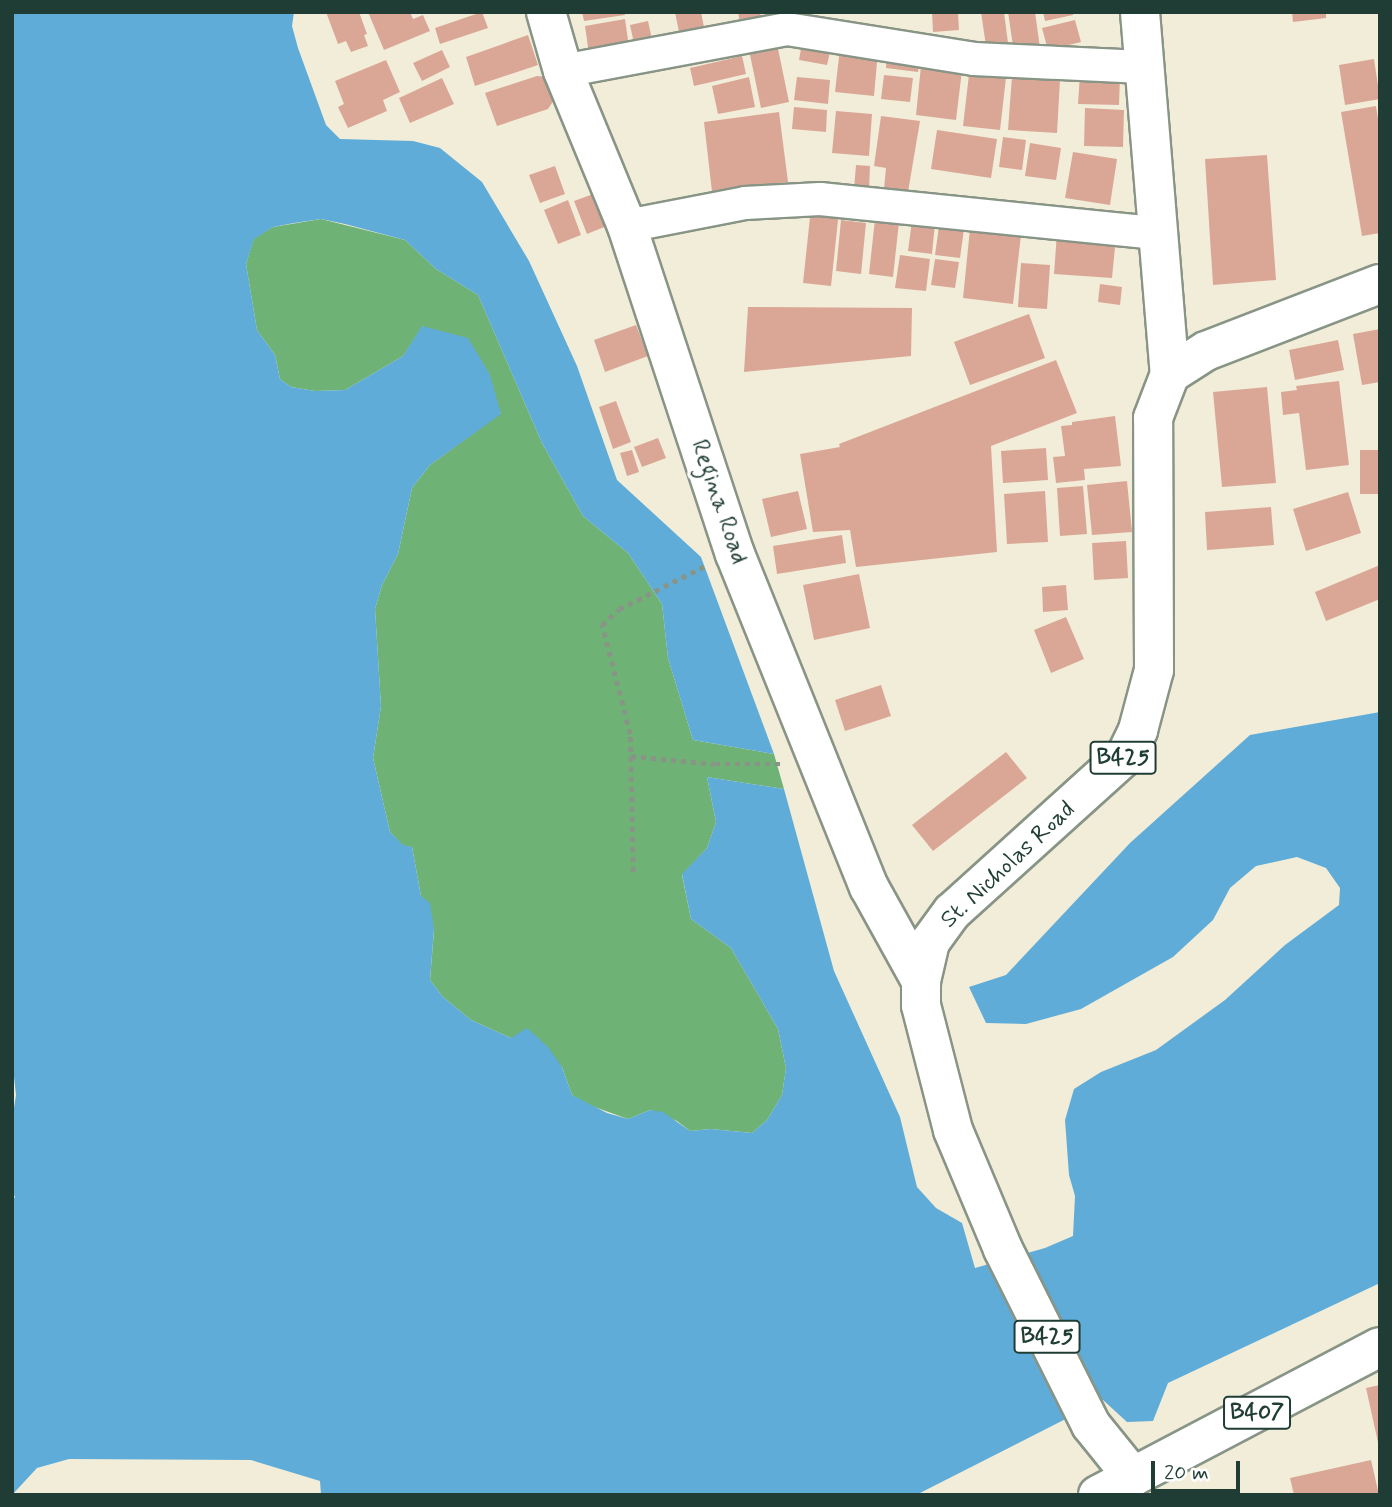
<!DOCTYPE html>
<html>
<head>
<meta charset="utf-8">
<style>
	body { margin:0 }
	#map { position:relative; width:1392px; height:1507px; overflow:hidden; background:#f2edd8; font-family:Mynerve,sans-serif }
	div>[style] { position:absolute }
	.forest>* { inset:0; background:#6fb276 }
	.water>* { inset:0; background:#5facd8 }
	.building>* { inset:0; background:#daa797 }
	.path>* { height:4.5px; margin-top:-2.25px; transform-origin:0; background:repeating-linear-gradient(90deg,#889586 0 5px,transparent 0 10px) }
	.roads { filter:drop-shadow(2px 0 #889586) drop-shadow(-2px 0 #889586) drop-shadow(0 2px #889586) drop-shadow(0 -2px #889586) }
	.minor>* { height:32px; margin:-16px; padding:0 16px; transform-origin:16px; border-radius:16px; background:#fff }
	.tertiary>* { height:38px; margin:-19px; padding:0 19px; transform-origin:19px; border-radius:19px; background:#fff }
	.primary>* { height:38px; margin:-19px; padding:0 19px; transform-origin:19px; border-radius:19px; background:#fff }
	span { translate:-50% -50%; white-space:nowrap; text-align:center; line-height:1.15; -webkit-text-stroke:7px #fff; paint-order:stroke }
	.shield-label span { padding:2px 5px; background:#fff; border:2px solid; border-radius:5px; -webkit-text-stroke-width:0 }
	.shield-label { font-size:23px; color:#1f3d34; font-weight:700 }
	.street-label { font-size:24px; color:#1f3d34 }
	.frame { position:absolute; inset:0; border:14px solid #1f3d34; pointer-events:none }
	.scale { position:absolute; left:1151px; top:1461px; width:89px; height:32px; box-sizing:border-box; border:4px solid #1f3d34; border-top:0; padding-left:9px; font-size:21px; line-height:24px; white-space:nowrap; color:#1f3d34; -webkit-text-stroke:5px #fff; paint-order:stroke }
</style>
</head>
<body>
<div id="map">
	<div class="forest">
		<div style="clip-path:polygon(321px 219px,405px 240px,436px 269px,478px 295px,542px 443px,583px 516px,628px 553px,662px 604px,668px 658px,693px 740px,774px 754px,784px 789px,707px 777px,716px 822px,707px 848px,682px 875px,691px 919px,731px 948px,778px 1029px,786px 1068px,782px 1095px,767px 1120px,752px 1133px,711px 1129px,690px 1131px,677px 1121px,650px 1110px,628px 1119px,589px 1105px,572px 1095px,562px 1067px,511px 1038px,471px 1020px,443px 997px,430px 980px,434px 930px,421px 896px,412px 847px,403px 846px,390px 832px,373px 758px,381px 706px,375px 609px,382px 585px,398px 554px,412px 488px,430px 465px,501px 413px,423px 326px,403px 356px,345px 390px,315px 391px,291px 387px,280px 379px,275px 355px,257px 330px,246px 264px,254px 238px,273px 227px)"></div>
	</div>
	<div class="water">
		<div style="clip-path:polygon(12px 12px,294px 12px,292px 26px,298px 48px,326px 125px,340px 139px,413px 141px,440px 148px,482px 182px,529px 261px,577px 366px,617px 480px,701px 557px,774px 754px,693px 740px,668px 658px,662px 604px,628px 553px,583px 516px,542px 443px,478px 295px,436px 269px,405px 240px,345px 224px,321px 219px,294px 223px,273px 227px,254px 239px,246px 264px,257px 330px,275px 355px,280px 379px,291px 387px,315px 391px,345px 390px,403px 356px,422px 326px,468px 338px,490px 375px,501px 414px,430px 465px,412px 488px,398px 554px,382px 585px,375px 609px,381px 706px,373px 758px,390px 832px,403px 845px,412px 847px,421px 896px,430px 903px,434px 929px,430px 980px,443px 997px,471px 1020px,511px 1038px,527px 1028px,548px 1047px,562px 1067px,572px 1095px,607px 1113px,628px 1119px,650px 1110px,663px 1112px,690px 1131px,711px 1129px,752px 1133px,767px 1120px,782px 1095px,786px 1068px,778px 1029px,731px 948px,691px 919px,682px 874px,707px 848px,716px 822px,707px 777px,784px 789px,834px 971px,900px 1117px,917px 1187px,936px 1208px,962px 1223px,975px 1268px,1045px 1248px,1073px 1236px,1075px 1196px,1069px 1175px,1065px 1120px,1074px 1089px,1101px 1072px,1156px 1050px,1225px 1000px,1285px 945px,1339px 905px,1340px 888px,1326px 868px,1297px 857px,1256px 866px,1230px 888px,1213px 920px,1173px 957px,1081px 1009px,1026px 1024px,986px 1023px,969px 987px,1006px 975px,1130px 843px,1250px 735px,1380px 712px,1380px 1283px,1168px 1383px,1153px 1421px,1127px 1422px,1103px 1400px,916px 1495px,321px 1495px,320px 1481px,251px 1460px,69px 1459px,37px 1468px,12px 1495px,12px 1201px,15px 1197px,12px 1191px,12px 1121px,16px 1095px,12px 1058px)"></div>
	</div>
	<div class="building">
		<div style="clip-path:polygon(326px 12px,359px 12px,367px 34px,364px 35px,368px 46px,351px 52px,346px 41px,338px 44px)"></div>
		<div style="clip-path:polygon(368px 12px,410px 12px,413px 19px,423px 15px,430px 31px,384px 50px)"></div>
		<div style="clip-path:polygon(482px 12px,488px 28px,440px 44px,435px 28px)"></div>
		<div style="clip-path:polygon(582px 12px,624px 12px,625px 15px,584px 21px)"></div>
		<div style="clip-path:polygon(675px 12px,701px 12px,704px 27px,679px 32px)"></div>
		<div style="clip-path:polygon(738px 12px,760px 12px,761px 20px,740px 23px)"></div>
		<div style="clip-path:polygon(932px 12px,958px 12px,959px 30px,933px 32px)"></div>
		<div style="clip-path:polygon(981px 12px,1004px 12px,1008px 43px,986px 46px)"></div>
		<div style="clip-path:polygon(1008px 12px,1035px 12px,1040px 48px,1014px 53px)"></div>
		<div style="clip-path:polygon(1043px 12px,1073px 12px,1073px 15px,1045px 21px)"></div>
		<div style="clip-path:polygon(1292px 12px,1326px 12px,1326px 18px,1293px 22px)"></div>
		<div style="clip-path:polygon(625px 19px,629px 47px,589px 54px,585px 26px)"></div>
		<div style="clip-path:polygon(1075px 20px,1081px 42px,1048px 50px,1042px 28px)"></div>
		<div style="clip-path:polygon(648px 21px,653px 44px,635px 48px,630px 25px)"></div>
		<div style="clip-path:polygon(528px 35px,538px 65px,475px 86px,466px 57px)"></div>
		<div style="clip-path:polygon(803px 37px,832px 43px,827px 65px,799px 60px)"></div>
		<div style="clip-path:polygon(776px 39px,789px 102px,761px 108px,748px 45px)"></div>
		<div style="clip-path:polygon(840px 48px,878px 51px,874px 96px,835px 92px)"></div>
		<div style="clip-path:polygon(442px 50px,450px 67px,422px 81px,413px 63px)"></div>
		<div style="clip-path:polygon(887px 54px,920px 57px,918px 72px,886px 68px)"></div>
		<div style="clip-path:polygon(742px 56px,746px 74px,694px 86px,690px 68px)"></div>
		<div style="clip-path:polygon(1374px 59px,1380px 99px,1345px 105px,1339px 65px)"></div>
		<div style="clip-path:polygon(386px 60px,400px 92px,383px 100px,387px 111px,348px 128px,338px 107px,344px 104px,335px 81px)"></div>
		<div style="clip-path:polygon(921px 66px,962px 70px,956px 120px,916px 115px)"></div>
		<div style="clip-path:polygon(970px 66px,1007px 69px,1000px 130px,963px 126px)"></div>
		<div style="clip-path:polygon(1080px 74px,1120px 75px,1119px 105px,1078px 104px)"></div>
		<div style="clip-path:polygon(884px 75px,913px 78px,910px 102px,881px 99px)"></div>
		<div style="clip-path:polygon(537px 76px,548px 77px,556px 97px,548px 109px,497px 126px,485px 93px)"></div>
		<div style="clip-path:polygon(1012px 76px,1060px 80px,1057px 133px,1008px 130px)"></div>
		<div style="clip-path:polygon(749px 77px,755px 107px,718px 114px,712px 86px)"></div>
		<div style="clip-path:polygon(797px 77px,830px 80px,828px 104px,794px 100px)"></div>
		<div style="clip-path:polygon(442px 78px,454px 104px,410px 123px,399px 98px)"></div>
		<div style="clip-path:polygon(1376px 106px,1380px 132px,1380px 233px,1362px 236px,1341px 112px)"></div>
		<div style="clip-path:polygon(794px 107px,827px 110px,826px 132px,792px 129px)"></div>
		<div style="clip-path:polygon(1085px 108px,1124px 110px,1123px 147px,1084px 146px)"></div>
		<div style="clip-path:polygon(836px 111px,872px 114px,869px 156px,832px 153px)"></div>
		<div style="clip-path:polygon(779px 112px,788px 182px,712px 192px,704px 122px)"></div>
		<div style="clip-path:polygon(881px 116px,920px 121px,908px 192px,884px 189px,886px 168px,874px 166px)"></div>
		<div style="clip-path:polygon(937px 130px,997px 139px,991px 178px,931px 169px)"></div>
		<div style="clip-path:polygon(1003px 137px,1026px 140px,1022px 170px,999px 167px)"></div>
		<div style="clip-path:polygon(1030px 143px,1061px 148px,1056px 180px,1025px 176px)"></div>
		<div style="clip-path:polygon(1073px 152px,1117px 159px,1110px 205px,1065px 198px)"></div>
		<div style="clip-path:polygon(1267px 155px,1276px 280px,1213px 285px,1205px 159px)"></div>
		<div style="clip-path:polygon(856px 165px,870px 166px,869px 190px,854px 189px)"></div>
		<div style="clip-path:polygon(555px 166px,565px 194px,540px 203px,529px 175px)"></div>
		<div style="clip-path:polygon(607px 189px,619px 221px,587px 234px,574px 201px)"></div>
		<div style="clip-path:polygon(568px 200px,581px 235px,558px 244px,544px 210px)"></div>
		<div style="clip-path:polygon(811px 208px,839px 211px,831px 286px,803px 283px)"></div>
		<div style="clip-path:polygon(875px 219px,899px 222px,893px 277px,869px 274px)"></div>
		<div style="clip-path:polygon(940px 219px,965px 222px,960px 258px,935px 255px)"></div>
		<div style="clip-path:polygon(841px 220px,866px 223px,861px 274px,836px 271px)"></div>
		<div style="clip-path:polygon(912px 221px,935px 223px,932px 254px,908px 251px)"></div>
		<div style="clip-path:polygon(970px 229px,1021px 235px,1013px 304px,963px 298px)"></div>
		<div style="clip-path:polygon(1057px 233px,1116px 237px,1112px 278px,1054px 274px)"></div>
		<div style="clip-path:polygon(900px 255px,930px 259px,926px 291px,895px 288px)"></div>
		<div style="clip-path:polygon(935px 259px,959px 262px,955px 288px,931px 285px)"></div>
		<div style="clip-path:polygon(1021px 263px,1050px 265px,1047px 309px,1018px 307px)"></div>
		<div style="clip-path:polygon(1100px 284px,1122px 287px,1120px 305px,1098px 302px)"></div>
		<div style="clip-path:polygon(748px 307px,912px 308px,911px 356px,744px 372px)"></div>
		<div style="clip-path:polygon(1029px 314px,1045px 358px,970px 385px,954px 342px)"></div>
		<div style="clip-path:polygon(636px 325px,648px 356px,605px 372px,594px 340px)"></div>
		<div style="clip-path:polygon(1380px 329px,1380px 382px,1362px 385px,1353px 334px)"></div>
		<div style="clip-path:polygon(1338px 340px,1344px 370px,1295px 380px,1289px 350px)"></div>
		<div style="clip-path:polygon(1056px 360px,1077px 413px,991px 446px,997px 552px,856px 567px,850px 530px,813px 532px,800px 454px,840px 447px,839px 444px)"></div>
		<div style="clip-path:polygon(1339px 381px,1349px 465px,1306px 470px,1299px 413px,1283px 415px,1281px 392px,1297px 390px,1296px 386px)"></div>
		<div style="clip-path:polygon(1267px 387px,1276px 483px,1222px 487px,1213px 392px)"></div>
		<div style="clip-path:polygon(616px 401px,631px 442px,613px 449px,599px 407px)"></div>
		<div style="clip-path:polygon(1115px 416px,1121px 466px,1084px 469px,1085px 480px,1056px 483px,1053px 457px,1065px 456px,1061px 426px,1072px 425px,1072px 422px)"></div>
		<div style="clip-path:polygon(658px 438px,666px 458px,642px 467px,634px 447px)"></div>
		<div style="clip-path:polygon(1046px 448px,1048px 480px,1003px 483px,1001px 451px)"></div>
		<div style="clip-path:polygon(632px 450px,639px 472px,627px 476px,620px 453px)"></div>
		<div style="clip-path:polygon(1360px 450px,1380px 450px,1380px 494px,1360px 494px)"></div>
		<div style="clip-path:polygon(1127px 481px,1132px 532px,1092px 535px,1087px 485px)"></div>
		<div style="clip-path:polygon(1083px 486px,1087px 534px,1060px 536px,1057px 488px)"></div>
		<div style="clip-path:polygon(798px 491px,807px 529px,771px 537px,762px 499px)"></div>
		<div style="clip-path:polygon(1045px 491px,1048px 542px,1007px 544px,1004px 494px)"></div>
		<div style="clip-path:polygon(1348px 492px,1361px 533px,1306px 551px,1293px 509px)"></div>
		<div style="clip-path:polygon(1271px 507px,1274px 545px,1207px 550px,1205px 512px)"></div>
		<div style="clip-path:polygon(842px 535px,846px 563px,777px 574px,773px 546px)"></div>
		<div style="clip-path:polygon(1126px 541px,1128px 578px,1094px 580px,1092px 543px)"></div>
		<div style="clip-path:polygon(1380px 565px,1380px 599px,1326px 621px,1315px 592px)"></div>
		<div style="clip-path:polygon(859px 574px,870px 628px,814px 640px,803px 585px)"></div>
		<div style="clip-path:polygon(1066px 585px,1068px 610px,1043px 612px,1042px 587px)"></div>
		<div style="clip-path:polygon(1066px 617px,1084px 659px,1051px 673px,1034px 630px)"></div>
		<div style="clip-path:polygon(881px 685px,891px 716px,845px 731px,835px 700px)"></div>
		<div style="clip-path:polygon(1006px 752px,1027px 778px,933px 851px,912px 825px)"></div>
		<div style="clip-path:polygon(1380px 1385px,1380px 1447px,1379px 1447px,1366px 1388px)"></div>
		<div style="clip-path:polygon(1371px 1460px,1379px 1495px,1294px 1495px,1290px 1478px)"></div>
	</div>
	<div class="path">
		<div style="left:631px;top:756px;width:84px;rotate:5.4deg"></div>
		<div style="left:715px;top:764px;width:70px"></div>
		<div style="left:633px;top:872px;width:138px;rotate:-91.2deg"></div>
		<div style="left:630px;top:734px;width:113px;rotate:-104.4deg"></div>
		<div style="left:602px;top:625px;width:23px;rotate:-43deg"></div>
		<div style="left:619px;top:609px;width:96px;rotate:-26.6deg"></div>
	</div>
	<div class="roads">
		<div class="minor">
			<div style="left:563px;top:71px;width:228px;rotate:-10.6deg"></div>
			<div style="left:787px;top:29px;width:189px;rotate:9.1deg"></div>
			<div style="left:974px;top:59px;width:169px;rotate:2.7deg"></div>
			<div style="left:627px;top:226px;width:120px;rotate:-11deg"></div>
			<div style="left:745px;top:203px;width:75px;rotate:-3.1deg"></div>
			<div style="left:820px;top:199px;width:338px;rotate:5.8deg"></div>
		</div>
		<div class="tertiary">
			<div style="left:546px;top:12px;width:61px;rotate:73.9deg"></div>
			<div style="left:563px;top:71px;width:168px;rotate:67.6deg"></div>
			<div style="left:627px;top:226px;width:345px;rotate:71.8deg"></div>
			<div style="left:735px;top:554px;width:359px;rotate:68.1deg"></div>
			<div style="left:869px;top:887px;width:107px;rotate:61deg"></div>
			<div style="left:1140px;top:12px;width:363px;rotate:85.3deg"></div>
		</div>
		<div class="primary">
			<div style="left:1133px;top:1477px;width:67px;rotate:-128.9deg"></div>
			<div style="left:1091px;top:1425px;width:197px;rotate:-116.6deg"></div>
			<div style="left:1003px;top:1249px;width:129px;rotate:-112.8deg"></div>
			<div style="left:953px;top:1130px;width:129px;rotate:-104.4deg"></div>
			<div style="left:921px;top:1005px;width:24px;rotate:-90deg"></div>
			<div style="left:921px;top:981px;width:40px;rotate:-77deg"></div>
			<div style="left:930px;top:942px;width:37px;rotate:-54deg"></div>
			<div style="left:952px;top:912px;width:234px;rotate:-42.1deg"></div>
			<div style="left:1126px;top:755px;width:28px;rotate:-64deg"></div>
			<div style="left:1138px;top:730px;width:62px;rotate:-75.1deg"></div>
			<div style="left:1154px;top:670px;width:252px;rotate:-90.2deg"></div>
			<div style="left:1153px;top:418px;width:47px;rotate:-68.9deg"></div>
			<div style="left:1170px;top:374px;width:43px;rotate:-32.6deg"></div>
			<div style="left:1206px;top:351px;width:186px;rotate:-21.1deg"></div>
			<div style="left:1098px;top:1495px;width:318px;rotate:-27.7deg"></div>
		</div>
	</div>
	<div class="shield-label">
		<span style="left:1123px;top:758px">B425</span>
		<span style="left:1047px;top:1337px">B425</span>
		<span style="left:1257px;top:1413px">B407</span>
	</div>
	<div class="street-label">
		<span style="left:719px;top:502px;rotate:71deg">Regina Road</span>
		<span style="left:1008px;top:865px;rotate:-43deg">St. Nicholas Road</span>
	</div>
	<div class="frame"></div>
	<div class="scale">20 m</div>
</div>
</body>
</html>
